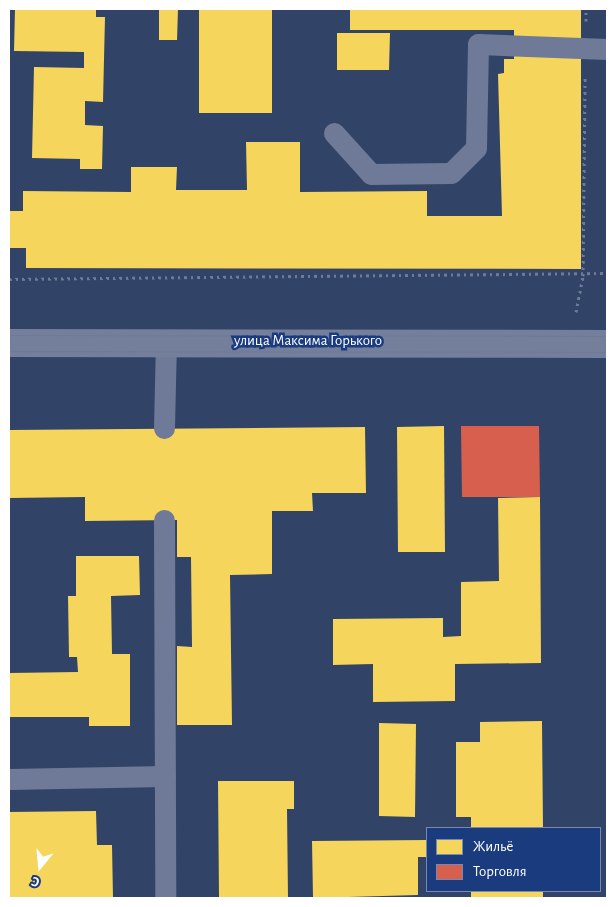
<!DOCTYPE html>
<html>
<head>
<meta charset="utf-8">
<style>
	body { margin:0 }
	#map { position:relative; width:616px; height:907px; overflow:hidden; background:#324368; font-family:"Alegreya Sans",sans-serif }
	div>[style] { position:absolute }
	.homes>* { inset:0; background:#f6d55c }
	.shops>* { inset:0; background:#d6604d }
	.path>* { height:3px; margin-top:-1.5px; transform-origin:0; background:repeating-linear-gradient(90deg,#6e7a97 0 2.5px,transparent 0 6.5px) }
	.service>* { height:21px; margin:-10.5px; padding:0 10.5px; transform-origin:10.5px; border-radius:10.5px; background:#6e7a97 }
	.secondary>* { height:28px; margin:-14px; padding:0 14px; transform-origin:14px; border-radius:14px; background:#737f9b }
	.tram>* { height:1px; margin:-0.5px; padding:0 0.5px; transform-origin:0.5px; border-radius:0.5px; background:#6e7b97 }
	span { translate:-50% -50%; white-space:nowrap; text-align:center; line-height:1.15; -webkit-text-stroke:5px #1b3b7f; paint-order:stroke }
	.street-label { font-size:15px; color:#fff }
	.frame { position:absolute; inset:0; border:10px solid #fff; pointer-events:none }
	.legend { position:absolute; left:426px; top:827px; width:175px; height:65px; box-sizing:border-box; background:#1b3b7f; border:1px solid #7689b2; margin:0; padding:6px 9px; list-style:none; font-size:15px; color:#fff }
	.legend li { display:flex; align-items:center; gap:10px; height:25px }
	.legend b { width:25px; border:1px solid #7689b2 }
	.north { position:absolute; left:15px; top:842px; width:50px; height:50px; -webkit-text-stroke:4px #1b3b7f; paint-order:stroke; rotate:197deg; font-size:14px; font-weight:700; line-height:20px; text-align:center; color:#fff }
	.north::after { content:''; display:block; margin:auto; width:18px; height:22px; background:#fff; clip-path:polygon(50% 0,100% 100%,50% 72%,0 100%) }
</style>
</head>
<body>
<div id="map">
	<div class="homes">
		<div style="clip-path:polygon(15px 9px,96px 9px,96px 17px,105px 17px,103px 102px,85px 101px,85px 125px,103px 126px,102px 169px,80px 169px,80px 159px,32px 158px,34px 67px,84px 68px,84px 52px,14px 51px)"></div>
		<div style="clip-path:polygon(159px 9px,178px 9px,177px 40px,159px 40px)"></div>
		<div style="clip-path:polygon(199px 9px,272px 9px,272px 113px,199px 113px)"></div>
		<div style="clip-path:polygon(350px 9px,581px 9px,581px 269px,26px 268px,26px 248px,9px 248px,9px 211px,23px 211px,23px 191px,131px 192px,131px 167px,177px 167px,176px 190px,247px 190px,246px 142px,300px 142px,300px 192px,427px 191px,427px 216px,502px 216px,498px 74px,504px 73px,504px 59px,514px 59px,514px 30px,350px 30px)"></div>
		<div style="clip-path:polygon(337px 33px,390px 33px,389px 70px,337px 70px)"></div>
		<div style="clip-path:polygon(444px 426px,445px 552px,398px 552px,397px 427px)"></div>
		<div style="clip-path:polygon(365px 427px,366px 493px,312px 493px,313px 511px,272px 511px,272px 574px,230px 575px,232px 725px,177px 725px,177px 646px,192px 647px,191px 557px,177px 557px,177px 520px,85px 521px,85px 497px,9px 498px,9px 430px)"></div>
		<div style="clip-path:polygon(540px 497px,541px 663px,455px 664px,455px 701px,373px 702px,373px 664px,333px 665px,333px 619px,443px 618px,443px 637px,461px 636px,461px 582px,499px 581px,498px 498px)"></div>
		<div style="clip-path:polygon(76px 556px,139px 556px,140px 595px,111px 596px,112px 654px,130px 654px,130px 726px,89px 726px,89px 717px,9px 717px,9px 673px,78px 672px,77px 657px,69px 657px,68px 596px,76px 596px)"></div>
		<div style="clip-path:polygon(542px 721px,543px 828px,471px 828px,471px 817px,456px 817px,456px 742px,480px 742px,480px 722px)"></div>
		<div style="clip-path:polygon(379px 723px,416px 724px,415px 817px,379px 816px)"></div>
		<div style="clip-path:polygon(218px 781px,294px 781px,294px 809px,287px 809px,288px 898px,219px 898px)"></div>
		<div style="clip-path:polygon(96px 811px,97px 845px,112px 845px,113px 898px,9px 898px,9px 812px)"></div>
		<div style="clip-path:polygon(427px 840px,427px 857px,418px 857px,418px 895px,313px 898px,312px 841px)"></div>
		<div style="clip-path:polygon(543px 891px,543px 898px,471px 898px,471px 892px)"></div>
	</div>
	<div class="shops">
		<div style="clip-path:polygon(461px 426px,539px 426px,540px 497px,462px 497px)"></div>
	</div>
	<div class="path">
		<div style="left:586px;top:21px;width:12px;rotate:-90deg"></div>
		<div style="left:9px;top:279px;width:598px;rotate:-0.57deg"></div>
		<div style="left:576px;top:312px;width:37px;rotate:-79deg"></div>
		<div style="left:583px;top:276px;width:199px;rotate:-89.4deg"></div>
	</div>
	<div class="service">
		<div style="left:334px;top:133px;width:55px;rotate:47.9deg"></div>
		<div style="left:371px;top:174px;width:80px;rotate:-0.7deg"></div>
		<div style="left:451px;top:173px;width:35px;rotate:-45deg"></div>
		<div style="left:476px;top:148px;width:104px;rotate:-88.9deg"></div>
		<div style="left:478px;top:44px;width:129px;rotate:2.2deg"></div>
		<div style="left:164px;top:428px;width:88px;rotate:-88.7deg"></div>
		<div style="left:164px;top:520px;width:378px;rotate:89.8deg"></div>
		<div style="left:9px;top:779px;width:156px;rotate:-1.1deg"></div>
	</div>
	<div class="secondary">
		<div style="left:9px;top:343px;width:598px;rotate:0.1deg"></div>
	</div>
	<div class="tram">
		<div style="left:9px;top:335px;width:598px;rotate:0.1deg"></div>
		<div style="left:9px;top:351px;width:598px;rotate:0.1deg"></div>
	</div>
	<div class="street-label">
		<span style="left:308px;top:341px">улица Максима Горького</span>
	</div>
	<div class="frame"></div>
	<ul class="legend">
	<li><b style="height:14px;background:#f6d55c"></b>Жильё</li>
	<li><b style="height:14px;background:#d6604d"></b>Торговля</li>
	</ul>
	<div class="north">С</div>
</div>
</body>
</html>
